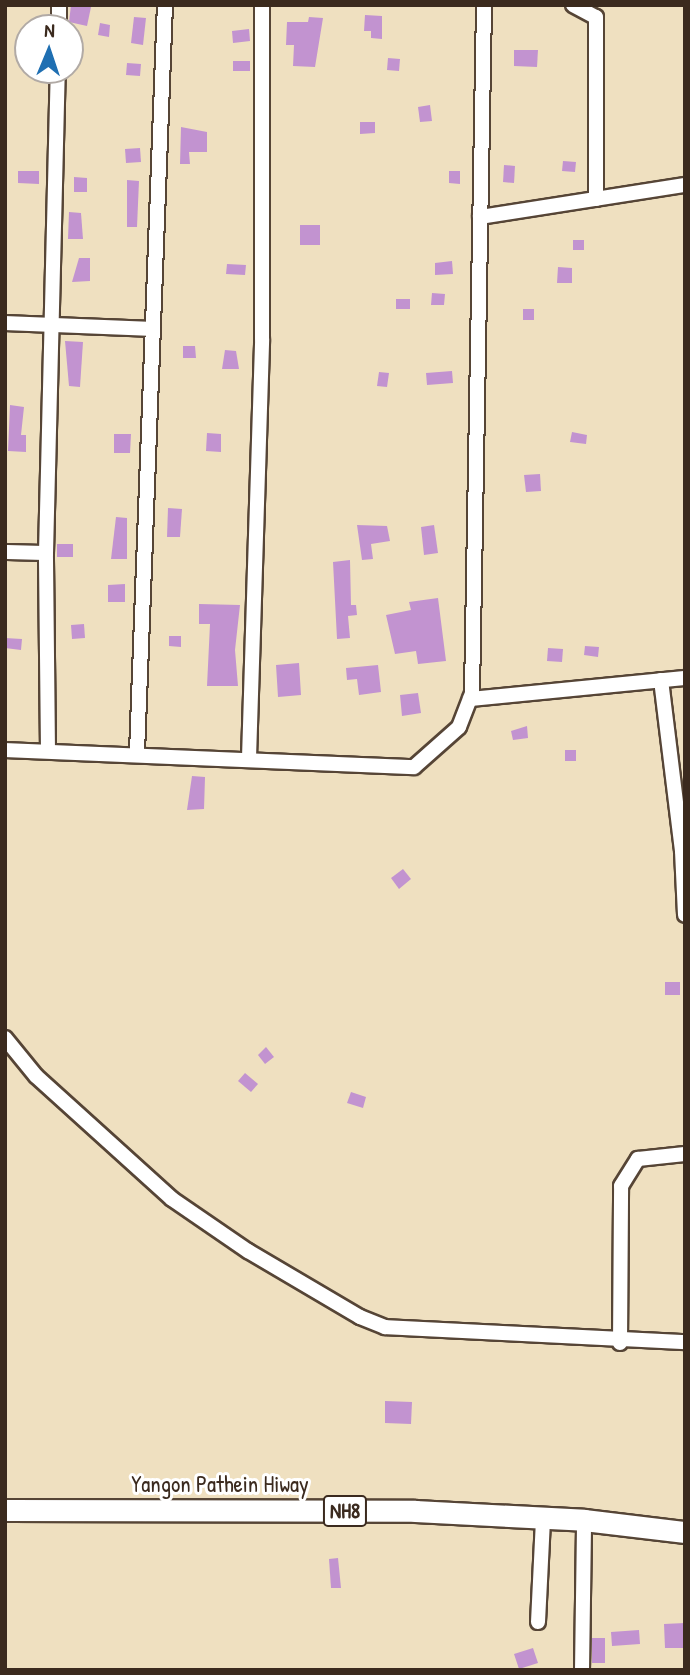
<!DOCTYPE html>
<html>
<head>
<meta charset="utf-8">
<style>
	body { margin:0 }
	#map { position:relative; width:690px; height:1675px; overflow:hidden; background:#efe0c0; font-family:"Patrick Hand",sans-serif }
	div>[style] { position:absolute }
	.building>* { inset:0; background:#c293d0 }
	.roads { filter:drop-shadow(2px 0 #564536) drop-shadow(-2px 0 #564536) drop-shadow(0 2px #564536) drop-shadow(0 -2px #564536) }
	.minor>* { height:14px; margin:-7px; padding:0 7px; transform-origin:7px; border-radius:7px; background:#fff }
	.highway>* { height:21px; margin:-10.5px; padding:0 10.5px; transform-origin:10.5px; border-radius:10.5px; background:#fff }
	span { translate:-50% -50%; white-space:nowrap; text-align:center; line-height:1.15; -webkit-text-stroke:6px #fff; paint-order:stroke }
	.shield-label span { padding:2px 5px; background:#fff; border:2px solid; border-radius:5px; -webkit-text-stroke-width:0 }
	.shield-label { font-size:21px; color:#3b2a1e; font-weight:700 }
	.street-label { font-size:23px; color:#3b2a1e }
	.frame { position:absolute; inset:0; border:7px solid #3b2a1e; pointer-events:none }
	.north { position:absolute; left:14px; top:14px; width:70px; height:70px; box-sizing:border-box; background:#fff; border:2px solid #b1aaa5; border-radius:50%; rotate:2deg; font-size:19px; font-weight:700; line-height:28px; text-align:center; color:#3b2a1e }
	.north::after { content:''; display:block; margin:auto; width:24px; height:32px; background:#1f6fb2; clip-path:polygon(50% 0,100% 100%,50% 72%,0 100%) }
</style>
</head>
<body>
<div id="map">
	<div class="building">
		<div style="clip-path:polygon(71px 5px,91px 7px,87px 26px,69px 22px)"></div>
		<div style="clip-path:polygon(365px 15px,382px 16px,382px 39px,371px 38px,371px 31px,364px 31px)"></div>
		<div style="clip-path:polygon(134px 17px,146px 18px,143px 45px,131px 43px)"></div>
		<div style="clip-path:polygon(309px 17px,323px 18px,315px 67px,293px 66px,294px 45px,286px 45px,287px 22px,308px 22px)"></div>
		<div style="clip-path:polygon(100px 23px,110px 25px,109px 37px,98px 35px)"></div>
		<div style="clip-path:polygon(249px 29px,250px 41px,233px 43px,232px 31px)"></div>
		<div style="clip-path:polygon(514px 50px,538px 50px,537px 67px,514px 66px)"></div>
		<div style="clip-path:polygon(388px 58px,400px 59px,399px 71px,387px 70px)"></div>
		<div style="clip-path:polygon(233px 61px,250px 61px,250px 71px,233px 71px)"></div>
		<div style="clip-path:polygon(127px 63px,141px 64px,140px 76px,126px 75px)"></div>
		<div style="clip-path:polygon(430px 105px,432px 121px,420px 122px,418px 107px)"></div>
		<div style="clip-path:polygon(360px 122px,375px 122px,375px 133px,360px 134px)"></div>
		<div style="clip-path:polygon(181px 127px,207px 132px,207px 152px,189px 152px,190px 164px,180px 164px)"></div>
		<div style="clip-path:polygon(140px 148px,141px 162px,126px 163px,125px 149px)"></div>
		<div style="clip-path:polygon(563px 161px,576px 162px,575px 172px,562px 171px)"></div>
		<div style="clip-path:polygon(504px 165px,515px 166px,514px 183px,503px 182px)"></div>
		<div style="clip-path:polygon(18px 171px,39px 171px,39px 184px,18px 183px)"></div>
		<div style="clip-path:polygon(449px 171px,460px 171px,460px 184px,449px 183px)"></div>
		<div style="clip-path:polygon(74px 177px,87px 178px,87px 192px,74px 192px)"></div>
		<div style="clip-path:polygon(127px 180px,139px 181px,137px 227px,127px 227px)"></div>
		<div style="clip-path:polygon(69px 212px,81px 213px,83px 239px,68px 239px)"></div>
		<div style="clip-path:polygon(300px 225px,320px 225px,320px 245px,300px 245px)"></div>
		<div style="clip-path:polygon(573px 240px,584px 240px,584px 250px,573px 250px)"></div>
		<div style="clip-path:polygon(79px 258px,90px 258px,90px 281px,72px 282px)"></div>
		<div style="clip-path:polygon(452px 261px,453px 274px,435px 275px,435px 263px)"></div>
		<div style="clip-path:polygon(227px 264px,246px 265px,245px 275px,226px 274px)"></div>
		<div style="clip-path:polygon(558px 267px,572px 268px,572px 283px,557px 283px)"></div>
		<div style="clip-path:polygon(432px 293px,445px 294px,444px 305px,431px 305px)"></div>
		<div style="clip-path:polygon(396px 299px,410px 299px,410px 309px,396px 309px)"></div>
		<div style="clip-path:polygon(523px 309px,534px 309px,534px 320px,523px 320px)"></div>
		<div style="clip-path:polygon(65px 341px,83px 342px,80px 387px,69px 386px)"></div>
		<div style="clip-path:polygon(183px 346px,195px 346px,196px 358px,183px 358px)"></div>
		<div style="clip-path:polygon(225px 350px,236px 351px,239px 369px,222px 369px)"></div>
		<div style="clip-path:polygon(452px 371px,453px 383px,427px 385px,426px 373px)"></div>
		<div style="clip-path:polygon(379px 372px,389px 373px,387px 387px,377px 386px)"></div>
		<div style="clip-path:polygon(10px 405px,24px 407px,21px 435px,26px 435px,26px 452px,8px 451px)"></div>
		<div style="clip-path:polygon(572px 432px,587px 435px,586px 444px,570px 442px)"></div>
		<div style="clip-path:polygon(207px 433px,221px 434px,221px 452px,206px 451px)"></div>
		<div style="clip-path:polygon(114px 434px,131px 434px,130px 453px,114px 453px)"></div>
		<div style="clip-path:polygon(540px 474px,541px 491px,526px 492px,524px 475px)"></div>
		<div style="clip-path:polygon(168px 508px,182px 509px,180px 537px,167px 537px)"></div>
		<div style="clip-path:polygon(116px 517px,127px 518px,127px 559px,111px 559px)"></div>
		<div style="clip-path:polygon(357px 525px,387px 526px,390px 541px,371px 544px,373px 559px,362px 560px)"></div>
		<div style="clip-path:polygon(434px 525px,438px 553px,424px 555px,421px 527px)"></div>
		<div style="clip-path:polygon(57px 544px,73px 544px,73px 557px,57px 557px)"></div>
		<div style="clip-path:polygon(350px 560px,351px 605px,356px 605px,357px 615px,348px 616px,350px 638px,337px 639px,333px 562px)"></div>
		<div style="clip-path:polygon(125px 584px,125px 602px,108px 602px,108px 585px)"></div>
		<div style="clip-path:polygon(438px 598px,446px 661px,418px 664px,416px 651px,395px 654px,386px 615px,411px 610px,409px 602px)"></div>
		<div style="clip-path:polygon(199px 604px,240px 605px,235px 650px,238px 686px,207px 686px,210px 624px,199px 624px)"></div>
		<div style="clip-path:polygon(84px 624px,85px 638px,72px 639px,71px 625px)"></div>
		<div style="clip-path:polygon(169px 636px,181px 636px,181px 647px,169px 646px)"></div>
		<div style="clip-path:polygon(5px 638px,22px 639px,21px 650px,5px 648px)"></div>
		<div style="clip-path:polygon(585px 646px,599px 647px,598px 657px,584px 655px)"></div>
		<div style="clip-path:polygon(548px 648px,563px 649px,562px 662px,547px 661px)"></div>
		<div style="clip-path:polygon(299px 663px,301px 695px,278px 697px,276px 665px)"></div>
		<div style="clip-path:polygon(378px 665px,381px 692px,359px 695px,357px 679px,347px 680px,346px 668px)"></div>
		<div style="clip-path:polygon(418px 693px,421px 713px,402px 716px,400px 695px)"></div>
		<div style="clip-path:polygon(527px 726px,528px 738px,513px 740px,511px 731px)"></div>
		<div style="clip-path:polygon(565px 750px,576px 750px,576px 761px,565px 761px)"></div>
		<div style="clip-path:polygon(192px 776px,205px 777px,204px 809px,187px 810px)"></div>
		<div style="clip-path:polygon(403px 869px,411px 879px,399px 889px,391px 878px)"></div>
		<div style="clip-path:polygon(665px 982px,680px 982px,680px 995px,665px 995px)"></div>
		<div style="clip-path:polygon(266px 1047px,274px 1057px,265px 1064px,258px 1055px)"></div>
		<div style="clip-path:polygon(245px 1073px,258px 1084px,251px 1092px,238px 1081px)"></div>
		<div style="clip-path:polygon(351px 1092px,366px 1097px,363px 1108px,347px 1103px)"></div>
		<div style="clip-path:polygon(385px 1401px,412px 1402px,411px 1424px,385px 1423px)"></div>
		<div style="clip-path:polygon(338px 1558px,341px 1588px,331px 1588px,329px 1559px)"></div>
		<div style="clip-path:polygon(685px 1623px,685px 1648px,665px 1648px,664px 1624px)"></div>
		<div style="clip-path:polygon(639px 1630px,640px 1644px,612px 1646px,611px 1632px)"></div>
		<div style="clip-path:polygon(592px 1638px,605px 1638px,605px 1663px,592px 1663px)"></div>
		<div style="clip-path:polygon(533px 1648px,538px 1663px,519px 1669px,514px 1654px)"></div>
	</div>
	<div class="roads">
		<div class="minor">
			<div style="left:573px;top:5px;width:26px;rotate:28deg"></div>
			<div style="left:596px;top:17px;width:182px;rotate:90deg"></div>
			<div style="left:59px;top:28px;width:23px;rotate:-90deg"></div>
			<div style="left:480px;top:217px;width:207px;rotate:-8.9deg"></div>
			<div style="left:5px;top:323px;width:148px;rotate:2.3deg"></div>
			<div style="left:5px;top:552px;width:41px;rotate:1.4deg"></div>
			<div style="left:661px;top:680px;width:172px;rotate:83deg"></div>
			<div style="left:682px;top:851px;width:64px;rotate:87.3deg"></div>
			<div style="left:470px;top:699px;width:216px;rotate:-5.6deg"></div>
			<div style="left:5px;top:750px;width:409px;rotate:2.4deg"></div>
			<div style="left:414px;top:767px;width:60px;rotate:-41.6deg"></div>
			<div style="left:459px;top:727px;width:36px;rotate:-69deg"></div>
			<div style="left:472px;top:693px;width:688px;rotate:-89deg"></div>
			<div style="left:48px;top:751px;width:198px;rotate:-90.6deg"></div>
			<div style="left:46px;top:553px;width:483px;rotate:-88.6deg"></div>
			<div style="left:137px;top:753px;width:749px;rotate:-87.86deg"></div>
			<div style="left:249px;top:758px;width:419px;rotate:-88.2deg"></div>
			<div style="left:262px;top:339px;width:334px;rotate:-90deg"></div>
			<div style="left:5px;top:1038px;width:49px;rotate:50.8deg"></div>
			<div style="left:36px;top:1076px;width:183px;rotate:42.1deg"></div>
			<div style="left:172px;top:1199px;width:92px;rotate:34.4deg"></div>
			<div style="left:248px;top:1251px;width:130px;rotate:30.5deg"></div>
			<div style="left:360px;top:1317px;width:27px;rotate:22deg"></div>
			<div style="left:385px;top:1327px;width:300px;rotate:2.9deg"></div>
			<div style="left:620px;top:1343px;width:157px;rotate:-89.6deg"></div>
			<div style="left:621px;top:1186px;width:32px;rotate:-58deg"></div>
			<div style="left:638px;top:1159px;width:47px;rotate:-6.1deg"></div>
			<div style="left:538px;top:1622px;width:104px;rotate:-87.2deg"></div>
			<div style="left:582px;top:1670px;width:150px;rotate:-89.2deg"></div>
		</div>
		<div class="highway">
			<div style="left:5px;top:1510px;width:410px;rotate:0.1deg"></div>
			<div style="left:415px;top:1511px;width:169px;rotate:3deg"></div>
			<div style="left:584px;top:1520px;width:102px;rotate:6.8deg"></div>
		</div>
	</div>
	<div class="shield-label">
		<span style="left:345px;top:1511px">NH8</span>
	</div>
	<div class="street-label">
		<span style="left:220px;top:1484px">Yangon Pathein Hiway</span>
	</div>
	<div class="frame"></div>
	<div class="north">N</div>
</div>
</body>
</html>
